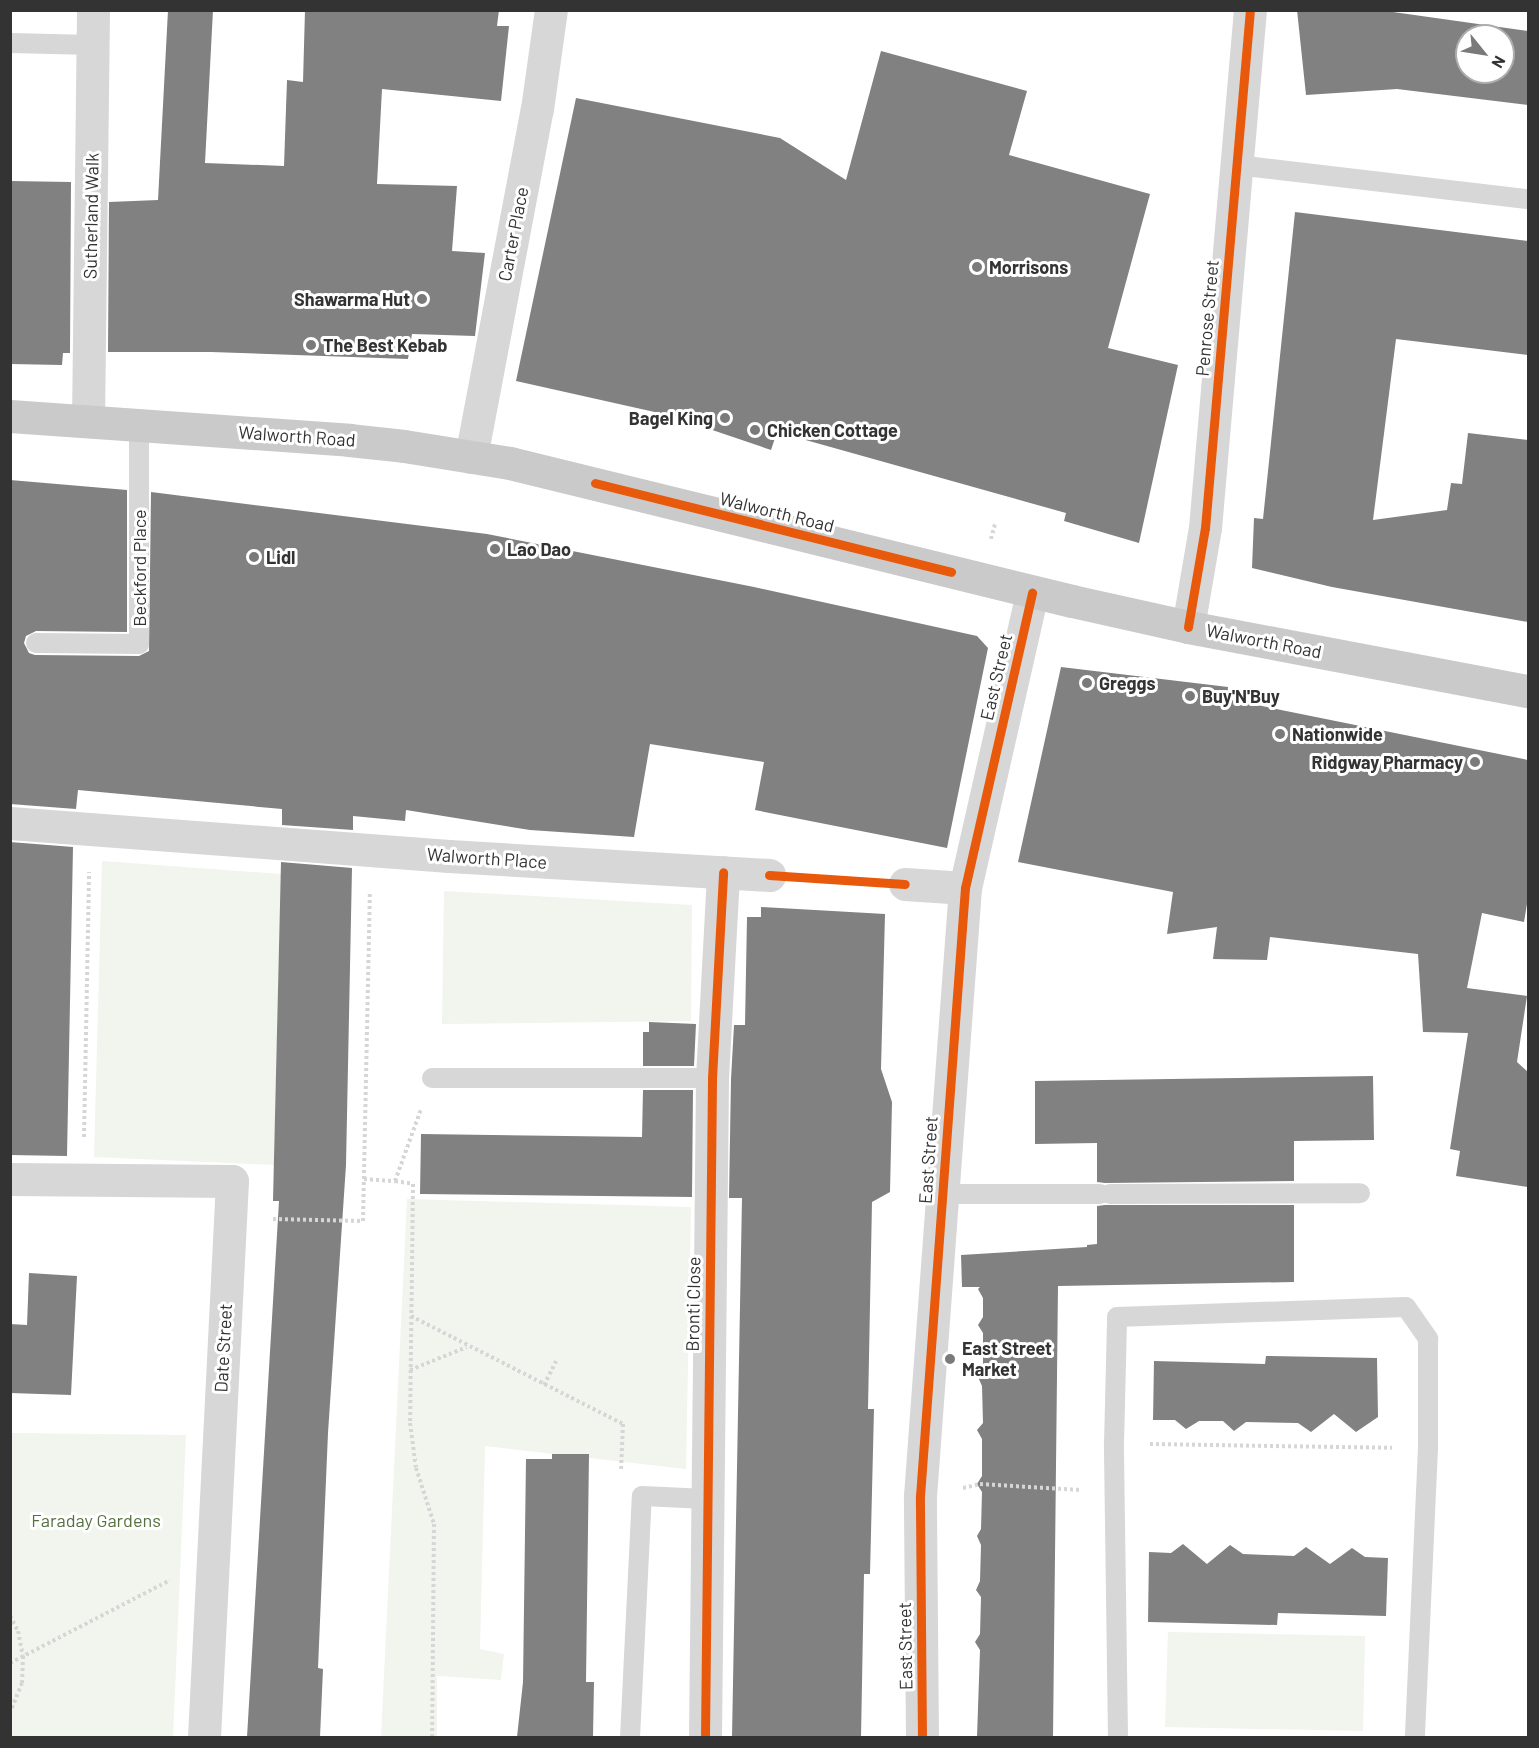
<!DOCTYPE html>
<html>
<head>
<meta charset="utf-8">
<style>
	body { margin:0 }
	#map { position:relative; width:1539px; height:1748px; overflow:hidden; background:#fff; font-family:Barlow,sans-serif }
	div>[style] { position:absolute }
	.green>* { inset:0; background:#f1f5ed }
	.building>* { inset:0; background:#818181 }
	.path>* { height:4px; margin-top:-2px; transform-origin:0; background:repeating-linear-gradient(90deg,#d6d6d6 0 3px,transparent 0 6px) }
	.lane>* { height:20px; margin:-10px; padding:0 10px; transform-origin:10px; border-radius:10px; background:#d7d7d7 }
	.street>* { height:33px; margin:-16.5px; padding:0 16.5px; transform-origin:16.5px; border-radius:16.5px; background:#d7d7d7 }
	.primary>* { height:33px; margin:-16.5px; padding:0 16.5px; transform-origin:16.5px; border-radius:16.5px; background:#cacaca }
	.cycleway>* { height:9px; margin:-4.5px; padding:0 4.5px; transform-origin:4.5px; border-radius:4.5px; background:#e8590c }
	.dots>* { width:16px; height:16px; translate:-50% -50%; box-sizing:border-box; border:3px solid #fff; border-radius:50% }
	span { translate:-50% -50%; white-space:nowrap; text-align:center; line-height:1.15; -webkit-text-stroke:6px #fff; paint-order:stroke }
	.street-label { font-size:18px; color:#333 }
	.poi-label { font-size:18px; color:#333; font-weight:700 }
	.left { translate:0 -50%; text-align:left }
	.right { translate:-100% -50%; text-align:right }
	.park-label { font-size:18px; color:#56703f }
	.frame { position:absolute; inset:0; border:12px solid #333; pointer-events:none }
	.north { position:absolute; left:1455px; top:24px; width:60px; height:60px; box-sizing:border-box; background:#fff; border:2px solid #adadad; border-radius:50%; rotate:120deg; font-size:16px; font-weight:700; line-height:24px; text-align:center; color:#333 }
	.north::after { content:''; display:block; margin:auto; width:21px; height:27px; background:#7a7a7a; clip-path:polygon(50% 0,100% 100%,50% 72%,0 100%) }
</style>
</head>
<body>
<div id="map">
	<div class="green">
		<div style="clip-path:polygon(102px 861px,281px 874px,274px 1165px,94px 1157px)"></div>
		<div style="clip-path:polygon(444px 891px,692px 905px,691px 1021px,442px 1024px)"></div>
		<div style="clip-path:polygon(407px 1199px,691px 1207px,686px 1469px,485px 1446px,480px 1649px,504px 1654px,501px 1680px,437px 1676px,437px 1737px,381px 1738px)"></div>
		<div style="clip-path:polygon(11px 1433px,186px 1435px,173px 1737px,11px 1737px)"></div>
		<div style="clip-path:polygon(1168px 1632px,1365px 1636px,1363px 1731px,1165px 1727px)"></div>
	</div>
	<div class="building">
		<div style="clip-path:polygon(168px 10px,213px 10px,205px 163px,284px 166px,287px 80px,303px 82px,305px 10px,499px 10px,497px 26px,509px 26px,501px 101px,382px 89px,377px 184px,457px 186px,452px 251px,485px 253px,475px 336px,412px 334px,408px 359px,211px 352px,108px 352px,109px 202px,158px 200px)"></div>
		<div style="clip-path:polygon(evenodd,1297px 10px,1379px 10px,1528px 31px,1528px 105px,1397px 89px,1306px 95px,1297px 10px,1467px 36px,1503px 36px,1503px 72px,1467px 72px,1467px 36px)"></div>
		<div style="clip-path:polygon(881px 51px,1027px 91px,1009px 155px,1150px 194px,1108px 348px,1178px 365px,1139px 543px,1064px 521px,1066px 513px,777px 432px,771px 450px,668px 415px,516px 381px,576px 98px,780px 138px,846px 180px)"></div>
		<div style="clip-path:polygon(10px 181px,71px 182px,70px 353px,63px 353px,62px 365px,10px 364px)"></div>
		<div style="clip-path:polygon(1295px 212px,1528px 241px,1528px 355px,1396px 339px,1373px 520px,1447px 510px,1451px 483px,1462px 484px,1468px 433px,1528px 440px,1528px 622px,1332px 587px,1252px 568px,1254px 518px,1263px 519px)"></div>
		<div style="clip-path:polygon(10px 480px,127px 490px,127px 632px,36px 631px,26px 636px,24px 643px,29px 653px,35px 655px,139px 656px,149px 651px,151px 492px,487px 534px,754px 587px,977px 636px,988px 648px,947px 848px,755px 810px,764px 762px,650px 744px,634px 837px,530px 830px,406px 810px,405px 821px,353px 816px,353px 830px,282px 825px,282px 809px,78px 790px,76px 809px,10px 804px)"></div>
		<div style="clip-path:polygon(1061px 667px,1228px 687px,1227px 699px,1528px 760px,1528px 898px,1524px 922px,1482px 913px,1467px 988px,1527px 996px,1517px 1062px,1528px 1072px,1528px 1187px,1456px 1176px,1460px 1151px,1450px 1149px,1468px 1033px,1423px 1032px,1418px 954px,1270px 937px,1267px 960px,1213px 959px,1217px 927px,1167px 934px,1173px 892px,1018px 862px)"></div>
		<div style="clip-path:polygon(10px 842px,73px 847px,67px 1156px,10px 1155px)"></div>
		<div style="clip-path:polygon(281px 862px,352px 868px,346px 1165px,328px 1433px,318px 1668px,323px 1669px,320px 1737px,247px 1737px,279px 1201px,273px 1201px)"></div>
		<div style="clip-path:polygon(761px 907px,885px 914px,881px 1069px,892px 1102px,890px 1192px,872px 1202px,868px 1409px,874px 1409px,870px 1574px,864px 1574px,861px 1737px,732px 1737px,742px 1198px,729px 1198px,731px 1079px,734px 1025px,745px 1025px,747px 917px,761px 917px)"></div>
		<div style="clip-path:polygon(649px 1022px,696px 1024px,694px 1066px,643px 1066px,643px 1032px,649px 1032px)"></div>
		<div style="clip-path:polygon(1373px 1076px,1374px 1140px,1294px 1141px,1294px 1181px,1105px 1183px,1097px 1182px,1097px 1143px,1035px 1144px,1035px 1081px)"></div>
		<div style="clip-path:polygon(643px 1090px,693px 1090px,692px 1197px,420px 1194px,421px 1134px,642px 1137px)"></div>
		<div style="clip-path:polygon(1105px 1205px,1294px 1205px,1294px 1282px,1058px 1286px,1053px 1737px,977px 1737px,980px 1650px,975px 1642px,980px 1634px,981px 1597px,976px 1590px,980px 1581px,981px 1545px,977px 1536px,981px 1529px,982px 1492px,977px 1484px,982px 1476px,982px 1439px,977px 1430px,983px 1423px,982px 1386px,978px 1377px,983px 1370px,983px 1333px,978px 1325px,983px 1317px,983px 1298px,978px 1289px,980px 1287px,962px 1287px,961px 1255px,1087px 1247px,1087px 1245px,1097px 1244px,1097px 1206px)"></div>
		<div style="clip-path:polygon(29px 1273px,77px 1276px,71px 1395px,10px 1393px,10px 1324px,27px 1325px)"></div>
		<div style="clip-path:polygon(1266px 1356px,1377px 1358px,1378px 1417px,1356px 1432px,1334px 1414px,1311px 1432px,1298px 1423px,1246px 1422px,1234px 1431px,1223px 1421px,1199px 1421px,1186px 1429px,1175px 1420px,1153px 1420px,1154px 1361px,1265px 1364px)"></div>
		<div style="clip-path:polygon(552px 1454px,589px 1454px,586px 1682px,594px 1682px,593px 1737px,517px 1737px,523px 1682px,526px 1459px,552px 1459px)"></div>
		<div style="clip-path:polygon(1183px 1544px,1207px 1564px,1230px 1545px,1243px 1554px,1294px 1556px,1306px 1547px,1330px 1564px,1352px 1548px,1365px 1557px,1388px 1558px,1386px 1616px,1278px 1613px,1277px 1625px,1148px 1622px,1149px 1552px,1171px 1553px)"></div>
	</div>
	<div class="path">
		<div style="left:991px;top:539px;width:16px;rotate:-75deg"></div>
		<div style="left:84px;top:1137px;width:265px;rotate:-88.9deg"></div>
		<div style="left:364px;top:1179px;width:31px;rotate:4deg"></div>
		<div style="left:395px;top:1181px;width:77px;rotate:-70.1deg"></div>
		<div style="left:395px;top:1181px;width:18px;rotate:9deg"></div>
		<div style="left:413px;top:1184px;width:239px;rotate:90.7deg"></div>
		<div style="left:410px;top:1423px;width:45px;rotate:82.4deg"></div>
		<div style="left:416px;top:1468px;width:59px;rotate:72.2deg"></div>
		<div style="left:434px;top:1524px;width:214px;rotate:90.5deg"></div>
		<div style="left:273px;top:1219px;width:90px;rotate:1.3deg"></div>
		<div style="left:363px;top:1221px;width:328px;rotate:-88.8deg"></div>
		<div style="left:411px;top:1316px;width:238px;rotate:27deg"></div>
		<div style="left:623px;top:1424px;width:45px;rotate:92.5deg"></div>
		<div style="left:410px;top:1370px;width:61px;rotate:-22deg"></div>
		<div style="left:544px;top:1385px;width:29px;rotate:-63deg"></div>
		<div style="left:1150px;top:1444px;width:242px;rotate:0.9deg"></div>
		<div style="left:963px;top:1488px;width:17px;rotate:-13deg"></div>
		<div style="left:980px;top:1484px;width:101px;rotate:3.4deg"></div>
		<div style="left:10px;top:1616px;width:17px;rotate:62deg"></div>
		<div style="left:18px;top:1631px;width:25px;rotate:79deg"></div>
		<div style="left:23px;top:1656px;width:27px;rotate:92deg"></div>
		<div style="left:22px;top:1683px;width:32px;rotate:112deg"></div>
		<div style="left:10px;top:1663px;width:180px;rotate:-27.4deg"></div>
	</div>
	<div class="lane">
		<div style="left:10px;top:43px;width:83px;rotate:1.4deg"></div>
		<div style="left:1237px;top:165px;width:293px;rotate:6.7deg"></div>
		<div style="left:36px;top:643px;width:103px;rotate:0.6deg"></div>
		<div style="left:139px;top:644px;width:219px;rotate:-90deg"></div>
		<div style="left:432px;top:1078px;width:280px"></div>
		<div style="left:942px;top:1194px;width:158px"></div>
		<div style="left:1110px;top:1194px;width:250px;rotate:-0.2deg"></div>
		<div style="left:630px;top:1738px;width:242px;rotate:-87.2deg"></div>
		<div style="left:642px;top:1496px;width:65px;rotate:2.6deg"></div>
		<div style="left:1118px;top:1738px;width:294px;rotate:-90.8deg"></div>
		<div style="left:1114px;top:1444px;width:127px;rotate:-88.6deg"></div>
		<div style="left:1117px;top:1317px;width:289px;rotate:-2deg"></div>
		<div style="left:1406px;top:1307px;width:39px;rotate:55deg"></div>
		<div style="left:1428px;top:1339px;width:109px;rotate:90deg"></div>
		<div style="left:1428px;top:1448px;width:290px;rotate:92.6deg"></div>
	</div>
	<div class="street">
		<div style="left:88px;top:421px;width:411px;rotate:-89.3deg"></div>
		<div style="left:471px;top:457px;width:354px;rotate:-79.3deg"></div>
		<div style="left:537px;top:109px;width:100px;rotate:-82deg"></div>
		<div style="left:1188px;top:627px;width:100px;rotate:-80.3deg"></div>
		<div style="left:1205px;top:528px;width:520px;rotate:-85.04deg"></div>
		<div style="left:10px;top:823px;width:440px;rotate:4.3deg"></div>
		<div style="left:449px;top:856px;width:321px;rotate:3.4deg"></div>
		<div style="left:905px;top:884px;width:60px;rotate:3.8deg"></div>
		<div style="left:10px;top:1179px;width:222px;rotate:0.5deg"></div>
		<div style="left:232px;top:1181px;width:558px;rotate:92.88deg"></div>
		<div style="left:705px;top:1738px;width:660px;rotate:-89.39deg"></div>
		<div style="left:712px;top:1078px;width:206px;rotate:-86.9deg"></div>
		<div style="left:922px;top:1738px;width:242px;rotate:-90.5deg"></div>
		<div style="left:920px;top:1496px;width:610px;rotate:-85.77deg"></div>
		<div style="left:965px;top:888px;width:303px;rotate:-77.2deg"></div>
	</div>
	<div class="primary">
		<div style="left:10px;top:416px;width:340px;rotate:4deg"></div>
		<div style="left:349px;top:440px;width:55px;rotate:6.2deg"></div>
		<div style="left:404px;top:446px;width:107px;rotate:9.1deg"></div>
		<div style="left:510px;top:463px;width:579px;rotate:13.8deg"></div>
		<div style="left:1072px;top:601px;width:119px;rotate:12.6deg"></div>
		<div style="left:1188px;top:627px;width:346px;rotate:10.7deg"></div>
	</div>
	<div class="cycleway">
		<div style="left:595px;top:483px;width:367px;rotate:14deg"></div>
		<div style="left:1188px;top:627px;width:100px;rotate:-80.3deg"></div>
		<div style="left:1205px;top:528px;width:520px;rotate:-85.04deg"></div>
		<div style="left:769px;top:875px;width:136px;rotate:3.8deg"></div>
		<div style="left:705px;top:1738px;width:660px;rotate:-89.39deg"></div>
		<div style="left:712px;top:1078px;width:206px;rotate:-86.9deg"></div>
		<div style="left:922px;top:1738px;width:242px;rotate:-90.5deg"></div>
		<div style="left:920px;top:1496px;width:610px;rotate:-85.77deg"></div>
		<div style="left:965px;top:888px;width:303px;rotate:-77.2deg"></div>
	</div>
	<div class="dots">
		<div style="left:977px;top:267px;background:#7a7a7a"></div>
		<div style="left:422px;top:299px;background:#7a7a7a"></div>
		<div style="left:311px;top:345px;background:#7a7a7a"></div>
		<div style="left:725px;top:418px;background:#7a7a7a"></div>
		<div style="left:755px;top:430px;background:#7a7a7a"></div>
		<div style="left:495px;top:549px;background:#7a7a7a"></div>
		<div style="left:254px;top:557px;background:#7a7a7a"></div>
		<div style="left:1087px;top:683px;background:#7a7a7a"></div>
		<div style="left:1190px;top:696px;background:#7a7a7a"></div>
		<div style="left:1280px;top:734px;background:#7a7a7a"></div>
		<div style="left:1475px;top:762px;background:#7a7a7a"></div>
		<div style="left:950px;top:1359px;background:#7a7a7a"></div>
	</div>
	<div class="street-label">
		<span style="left:91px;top:216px;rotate:-89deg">Sutherland Walk</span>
		<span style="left:513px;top:234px;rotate:-79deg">Carter Place</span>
		<span style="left:1207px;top:318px;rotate:-85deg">Penrose Street</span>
		<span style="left:297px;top:436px;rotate:4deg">Walworth Road</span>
		<span style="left:777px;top:512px;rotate:14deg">Walworth Road</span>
		<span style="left:139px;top:568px;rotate:-90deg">Beckford Place</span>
		<span style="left:1264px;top:641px;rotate:11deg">Walworth Road</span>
		<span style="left:996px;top:677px;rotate:-77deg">East Street</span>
		<span style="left:487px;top:858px;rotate:4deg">Walworth Place</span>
		<span style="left:928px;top:1160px;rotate:-86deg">East Street</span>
		<span style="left:693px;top:1304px;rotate:-89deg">Bronti Close</span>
		<span style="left:223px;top:1348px;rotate:-87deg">Date Street</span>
		<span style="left:905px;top:1646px;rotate:-91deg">East Street</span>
	</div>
	<div class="poi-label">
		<span class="left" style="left:989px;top:267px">Morrisons</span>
		<span class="right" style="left:410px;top:299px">Shawarma Hut</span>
		<span class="left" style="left:323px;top:345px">The Best Kebab</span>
		<span class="right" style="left:713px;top:418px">Bagel King</span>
		<span class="left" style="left:767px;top:430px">Chicken Cottage</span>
		<span class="left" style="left:507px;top:549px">Lao Dao</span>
		<span class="left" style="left:266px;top:557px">Lidl</span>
		<span class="left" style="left:1099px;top:683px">Greggs</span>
		<span class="left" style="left:1202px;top:696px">Buy'N'Buy</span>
		<span class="left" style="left:1292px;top:734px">Nationwide</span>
		<span class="right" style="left:1463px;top:762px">Ridgway Pharmacy</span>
		<span class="left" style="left:962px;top:1359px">East Street<br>Market</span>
	</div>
	<div class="park-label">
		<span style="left:96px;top:1520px">Faraday Gardens</span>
	</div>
	<div class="frame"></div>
	<div class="north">N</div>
</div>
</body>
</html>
